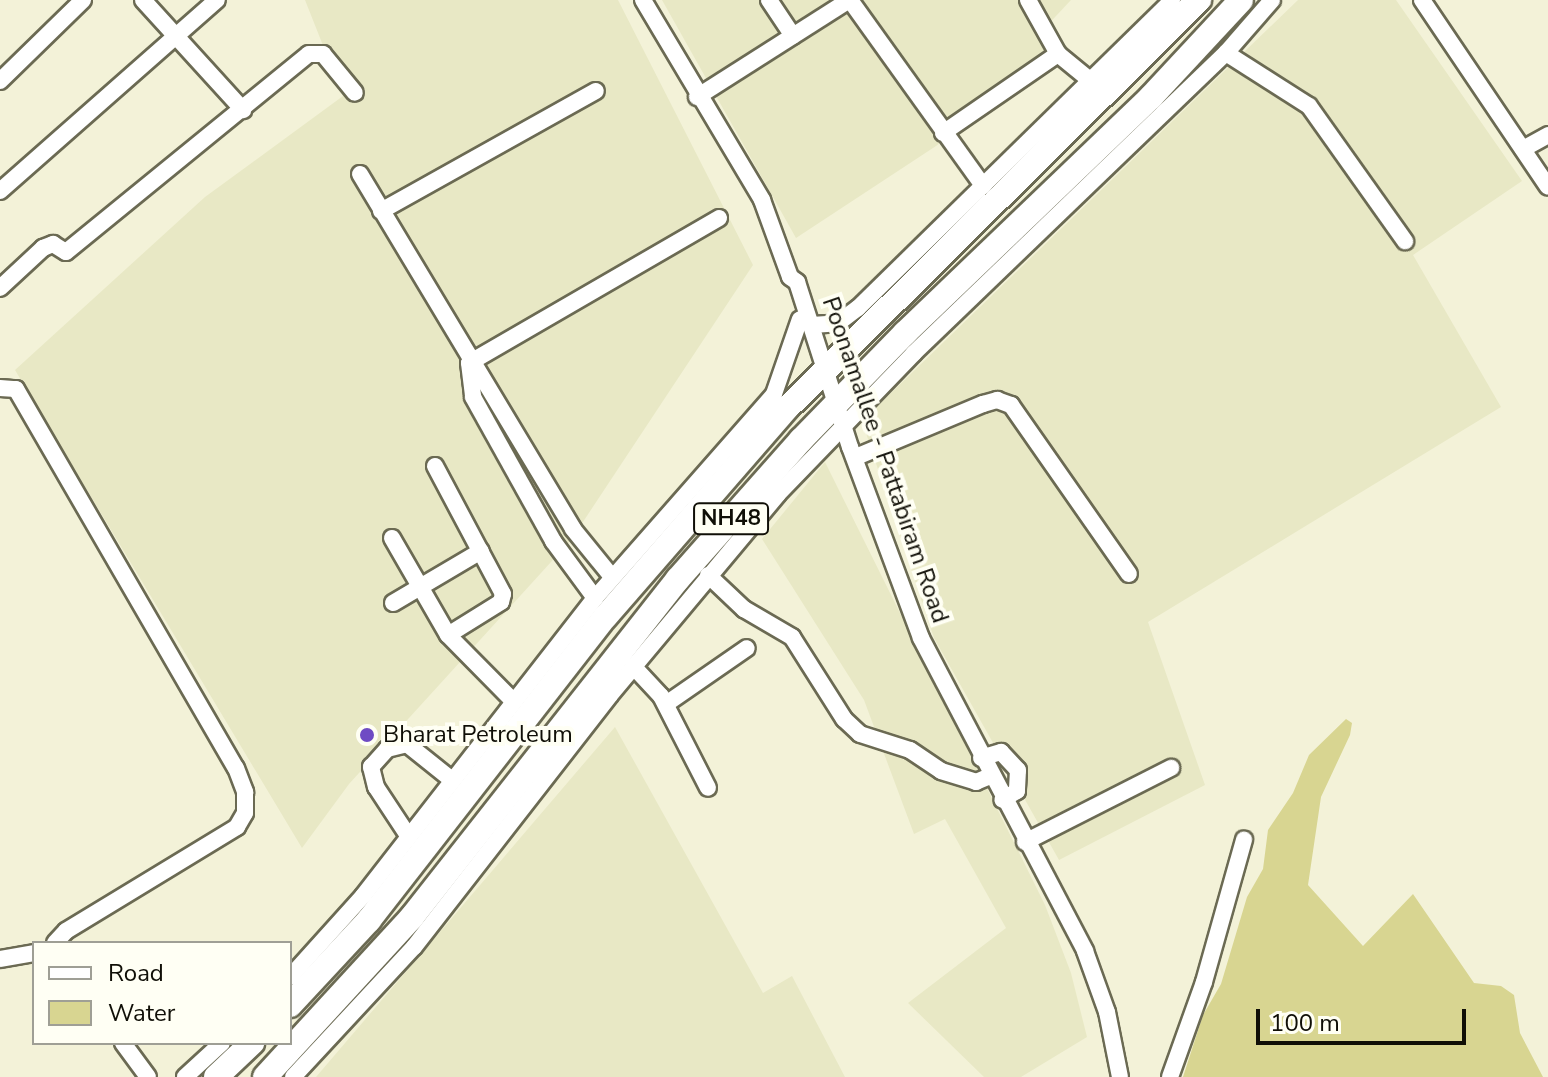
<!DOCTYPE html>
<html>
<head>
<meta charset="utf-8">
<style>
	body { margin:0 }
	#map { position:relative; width:1548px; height:1077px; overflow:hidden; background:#f3f2d8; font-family:"Nunito Sans",sans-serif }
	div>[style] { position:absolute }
	.built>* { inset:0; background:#e8e8c5 }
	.water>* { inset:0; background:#d8d591 }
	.roads { filter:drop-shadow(2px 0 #6b6a53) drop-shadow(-2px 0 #6b6a53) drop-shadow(0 2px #6b6a53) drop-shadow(0 -2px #6b6a53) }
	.minor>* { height:16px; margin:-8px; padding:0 8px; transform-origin:8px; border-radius:8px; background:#fff }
	.highway>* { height:24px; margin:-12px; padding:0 12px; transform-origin:12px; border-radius:12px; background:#fff }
	.dots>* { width:22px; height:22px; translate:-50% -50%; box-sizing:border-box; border:4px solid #fffff4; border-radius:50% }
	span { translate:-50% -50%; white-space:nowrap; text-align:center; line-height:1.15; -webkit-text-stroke:8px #fffff4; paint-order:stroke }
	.shield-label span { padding:2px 6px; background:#fffff4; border:2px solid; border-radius:6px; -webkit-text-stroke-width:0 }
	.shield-label { font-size:22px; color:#100f07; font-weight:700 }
	.street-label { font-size:24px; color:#100f07 }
	.poi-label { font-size:24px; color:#100f07 }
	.left { translate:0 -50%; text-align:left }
	.legend { position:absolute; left:32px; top:941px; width:260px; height:104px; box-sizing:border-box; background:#fffff4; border:2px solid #9f9f95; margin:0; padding:10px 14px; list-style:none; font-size:24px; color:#100f07 }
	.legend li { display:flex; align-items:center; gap:16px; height:40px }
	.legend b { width:40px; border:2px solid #9f9f95 }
	.scale { position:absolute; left:1256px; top:1009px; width:210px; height:36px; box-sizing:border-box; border:4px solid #100f07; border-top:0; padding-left:10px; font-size:24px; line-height:28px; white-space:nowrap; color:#100f07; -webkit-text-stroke:6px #fffff4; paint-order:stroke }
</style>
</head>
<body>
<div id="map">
	<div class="built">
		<div style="clip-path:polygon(305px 0,618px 0,753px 265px,571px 540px,349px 784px,302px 848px,15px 370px,205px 197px,343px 96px)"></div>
		<div style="clip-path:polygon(662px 0,1071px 0,1041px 32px,1049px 58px,936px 146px,796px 238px)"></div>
		<div style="clip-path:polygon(1298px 0,1396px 0,1522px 181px,1413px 255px,1501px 407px,1148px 622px,1205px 785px,1059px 860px,934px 638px,862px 421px)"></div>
		<div style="clip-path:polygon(825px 462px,1045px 905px,1071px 973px,1087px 1037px,1021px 1077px,984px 1077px,908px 1003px,1006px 928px,945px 819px,914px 834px,864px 700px,762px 539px)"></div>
		<div style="clip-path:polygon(615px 727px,763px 993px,792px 976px,845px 1077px,316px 1077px)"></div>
	</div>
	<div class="water">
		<div style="clip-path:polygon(1346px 719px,1352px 723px,1350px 735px,1321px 797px,1308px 885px,1363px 946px,1413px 894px,1474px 983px,1501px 986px,1514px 995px,1520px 1033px,1543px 1077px,1183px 1077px,1203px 1015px,1221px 984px,1247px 897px,1263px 869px,1268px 830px,1293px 793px,1309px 755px)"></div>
	</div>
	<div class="roads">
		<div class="minor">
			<div style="left:143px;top:0;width:149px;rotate:47.7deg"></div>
			<div style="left:643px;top:0;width:233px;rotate:59.2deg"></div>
			<div style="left:762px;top:200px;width:82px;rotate:70deg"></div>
			<div style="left:790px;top:277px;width:9px;rotate:36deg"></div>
			<div style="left:797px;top:282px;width:173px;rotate:72.2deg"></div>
			<div style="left:850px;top:447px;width:204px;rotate:69.6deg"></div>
			<div style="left:921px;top:638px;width:353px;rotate:62.3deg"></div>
			<div style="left:1085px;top:951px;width:65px;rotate:70.2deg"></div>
			<div style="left:1107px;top:1012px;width:66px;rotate:78.7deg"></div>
			<div style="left:769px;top:0;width:43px;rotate:56.3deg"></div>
			<div style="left:850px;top:0;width:229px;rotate:54.4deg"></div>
			<div style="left:1028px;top:0;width:62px;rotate:60.9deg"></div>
			<div style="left:1058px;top:54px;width:43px;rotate:39.3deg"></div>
			<div style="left:1422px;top:0;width:225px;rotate:56deg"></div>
			<div style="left:1226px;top:53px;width:98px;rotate:32.6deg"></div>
			<div style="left:1309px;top:106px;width:166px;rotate:54.6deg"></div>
			<div style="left:0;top:81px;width:116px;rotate:-44.3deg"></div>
			<div style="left:697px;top:97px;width:180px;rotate:-32.5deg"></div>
			<div style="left:943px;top:133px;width:140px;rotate:-34.5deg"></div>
			<div style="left:1523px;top:149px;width:29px;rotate:-29deg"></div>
			<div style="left:360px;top:174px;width:414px;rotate:59deg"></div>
			<div style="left:573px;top:529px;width:62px;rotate:50.9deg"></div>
			<div style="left:0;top:191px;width:289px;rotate:-41.4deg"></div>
			<div style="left:381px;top:211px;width:246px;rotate:-29.2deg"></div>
			<div style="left:0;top:288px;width:59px;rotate:-42.9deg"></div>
			<div style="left:43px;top:248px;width:11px;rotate:-22deg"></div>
			<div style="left:53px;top:244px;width:15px;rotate:32deg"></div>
			<div style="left:66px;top:252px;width:313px;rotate:-39.2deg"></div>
			<div style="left:309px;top:54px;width:14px"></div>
			<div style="left:323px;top:54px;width:50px;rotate:50.6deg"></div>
			<div style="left:812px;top:325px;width:26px;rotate:-4deg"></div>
			<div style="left:838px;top:323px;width:25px;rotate:-37deg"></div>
			<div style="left:858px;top:308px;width:440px;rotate:-44.4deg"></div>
			<div style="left:469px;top:363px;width:289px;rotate:-30.1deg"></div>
			<div style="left:469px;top:363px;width:34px;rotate:83deg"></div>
			<div style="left:473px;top:397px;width:165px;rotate:60.9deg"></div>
			<div style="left:553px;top:541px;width:71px;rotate:53.6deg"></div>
			<div style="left:0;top:388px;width:16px;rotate:4deg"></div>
			<div style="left:16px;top:389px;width:438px;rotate:59.9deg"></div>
			<div style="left:236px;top:768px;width:26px;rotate:69deg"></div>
			<div style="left:245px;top:792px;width:21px;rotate:90deg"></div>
			<div style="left:245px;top:813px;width:16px;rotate:120deg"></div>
			<div style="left:237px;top:827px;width:200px;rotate:148.7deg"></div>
			<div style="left:66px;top:931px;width:16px;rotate:133deg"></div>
			<div style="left:856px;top:457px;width:138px;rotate:-22.7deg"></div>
			<div style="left:983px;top:404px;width:15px;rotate:-16deg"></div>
			<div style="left:997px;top:400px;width:15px;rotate:20deg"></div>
			<div style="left:1011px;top:405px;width:206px;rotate:55.1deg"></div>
			<div style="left:435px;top:466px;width:145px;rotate:62deg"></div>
			<div style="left:503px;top:594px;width:8px;rotate:104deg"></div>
			<div style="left:501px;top:602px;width:62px;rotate:148.1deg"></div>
			<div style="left:448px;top:635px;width:93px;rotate:45.4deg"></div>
			<div style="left:392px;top:538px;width:112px;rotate:60deg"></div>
			<div style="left:708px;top:575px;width:50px;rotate:43.4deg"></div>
			<div style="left:744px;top:609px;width:56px;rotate:30.3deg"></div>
			<div style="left:792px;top:637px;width:97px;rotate:57.6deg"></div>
			<div style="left:844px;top:719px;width:22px;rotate:43deg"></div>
			<div style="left:860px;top:734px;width:52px;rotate:17.7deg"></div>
			<div style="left:910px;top:750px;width:37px;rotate:34deg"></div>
			<div style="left:941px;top:771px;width:37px;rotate:17deg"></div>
			<div style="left:976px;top:782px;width:15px;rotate:-23deg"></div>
			<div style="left:393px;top:603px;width:102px;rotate:-30.6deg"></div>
			<div style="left:633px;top:666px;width:41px;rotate:47deg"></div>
			<div style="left:661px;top:696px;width:103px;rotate:62.9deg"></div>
			<div style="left:666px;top:704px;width:98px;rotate:-34.7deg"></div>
			<div style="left:981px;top:758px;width:21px;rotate:-17deg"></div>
			<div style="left:1001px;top:752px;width:25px;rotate:47deg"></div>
			<div style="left:1018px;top:770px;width:21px;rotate:93deg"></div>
			<div style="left:1017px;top:791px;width:17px;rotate:149deg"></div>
			<div style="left:409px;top:837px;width:60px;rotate:-123.4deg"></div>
			<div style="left:376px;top:787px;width:21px;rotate:-104deg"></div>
			<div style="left:371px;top:767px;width:24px;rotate:-48deg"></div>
			<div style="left:387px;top:749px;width:21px;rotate:-14deg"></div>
			<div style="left:407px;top:744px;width:58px;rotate:38.7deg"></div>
			<div style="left:1025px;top:842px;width:164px;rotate:-26.9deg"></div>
			<div style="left:0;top:959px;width:35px;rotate:-10deg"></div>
			<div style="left:290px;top:977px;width:109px;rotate:-48deg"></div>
			<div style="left:363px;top:896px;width:378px;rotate:-52.1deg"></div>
			<div style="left:595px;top:598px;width:271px;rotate:-48.7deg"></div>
			<div style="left:774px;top:394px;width:79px;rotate:-70.9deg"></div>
			<div style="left:123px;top:1043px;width:42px;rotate:53.7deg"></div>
			<div style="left:185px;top:1077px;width:50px;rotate:-42.6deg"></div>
			<div style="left:293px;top:1077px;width:178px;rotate:-47.1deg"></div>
			<div style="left:414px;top:947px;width:319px;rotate:-52.1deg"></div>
			<div style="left:610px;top:695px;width:262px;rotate:-50.1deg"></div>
			<div style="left:778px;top:494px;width:196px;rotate:-46deg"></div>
			<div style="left:914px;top:353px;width:433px;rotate:-43.9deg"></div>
			<div style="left:1226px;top:53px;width:70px;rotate:-49deg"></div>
			<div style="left:1170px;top:1077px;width:101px;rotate:-70.3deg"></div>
			<div style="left:1204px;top:982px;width:148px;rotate:-74.3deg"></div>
		</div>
		<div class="highway">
			<div style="left:290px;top:1005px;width:116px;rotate:-47.1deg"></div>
			<div style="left:369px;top:920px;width:385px;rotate:-52.1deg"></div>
			<div style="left:606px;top:616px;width:276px;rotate:-49deg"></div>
			<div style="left:787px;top:408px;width:580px;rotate:-44.72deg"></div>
			<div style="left:216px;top:1077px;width:50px;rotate:-43.4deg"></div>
			<div style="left:265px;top:1077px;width:217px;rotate:-47.4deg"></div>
			<div style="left:412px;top:917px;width:430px;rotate:-51.8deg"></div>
			<div style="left:678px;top:579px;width:186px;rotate:-48.5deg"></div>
			<div style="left:801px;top:440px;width:149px;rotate:-45.8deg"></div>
			<div style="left:905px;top:333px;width:341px;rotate:-43.8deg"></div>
			<div style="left:1151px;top:97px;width:132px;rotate:-47.1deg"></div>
		</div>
	</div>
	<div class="dots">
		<div style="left:367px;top:735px;background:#6f4bc4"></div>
	</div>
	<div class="shield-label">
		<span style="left:731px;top:519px">NH48</span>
	</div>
	<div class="street-label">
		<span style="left:885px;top:460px;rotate:71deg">Poonamallee - Pattabiram Road</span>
	</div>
	<div class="poi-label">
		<span class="left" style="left:383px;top:735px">Bharat Petroleum</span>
	</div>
	<ul class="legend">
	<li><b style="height:10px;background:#fff"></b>Road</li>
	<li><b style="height:22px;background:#d8d591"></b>Water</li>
	</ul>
	<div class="scale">100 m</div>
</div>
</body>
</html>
